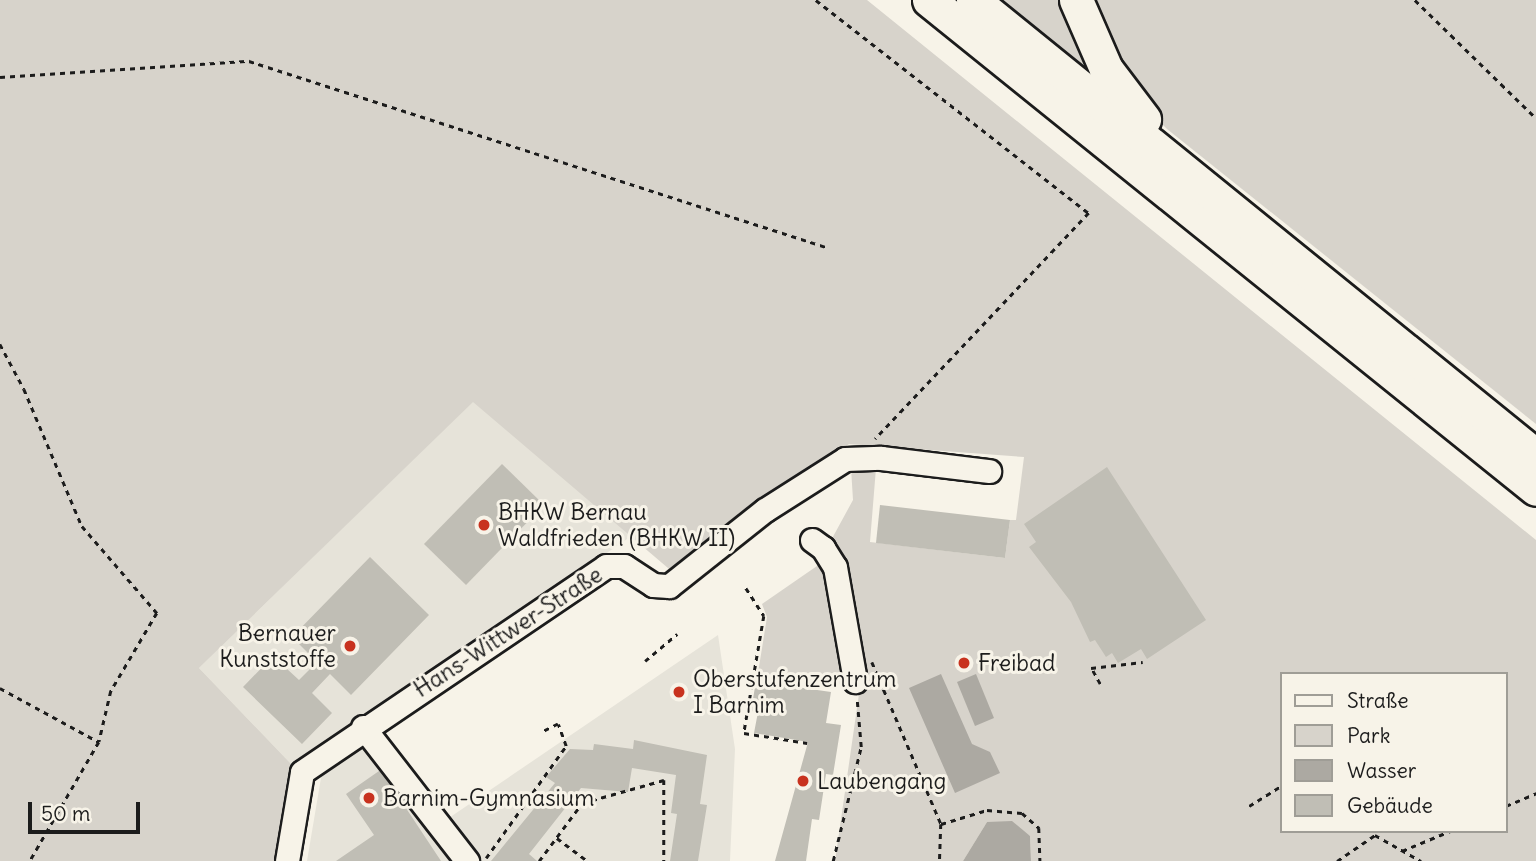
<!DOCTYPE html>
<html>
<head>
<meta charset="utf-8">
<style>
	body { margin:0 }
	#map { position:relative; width:1536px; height:861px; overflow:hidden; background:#f7f3e8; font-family:Delius,sans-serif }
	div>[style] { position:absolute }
	.built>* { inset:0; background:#e6e3d9 }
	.green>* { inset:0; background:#d7d3cb }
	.water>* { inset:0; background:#aca9a2 }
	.building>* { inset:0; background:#c0beb5 }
	.path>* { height:2.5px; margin-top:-1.25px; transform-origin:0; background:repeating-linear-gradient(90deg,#1c1c1c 0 5px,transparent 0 10px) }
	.roads { filter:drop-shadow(2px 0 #1c1c1c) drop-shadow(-2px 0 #1c1c1c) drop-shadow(0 2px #1c1c1c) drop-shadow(0 -2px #1c1c1c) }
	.minor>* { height:23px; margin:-11.5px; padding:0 11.5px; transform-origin:11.5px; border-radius:11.5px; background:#f7f3e8 }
	.highway>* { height:33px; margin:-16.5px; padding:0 16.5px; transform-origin:16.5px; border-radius:16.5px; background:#f7f3e8 }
	.dots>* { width:19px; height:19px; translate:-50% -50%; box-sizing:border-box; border:4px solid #f7f3e8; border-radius:50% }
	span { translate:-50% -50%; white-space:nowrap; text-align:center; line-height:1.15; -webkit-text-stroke:6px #f7f3e8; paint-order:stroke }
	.poi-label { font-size:23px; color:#1c1c1c }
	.left { translate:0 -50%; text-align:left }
	.right { translate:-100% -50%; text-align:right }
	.street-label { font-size:23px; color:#1c1c1c }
	.legend { position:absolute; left:1280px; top:672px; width:228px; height:161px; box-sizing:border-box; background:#f7f3e8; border:2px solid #9f9d96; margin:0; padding:9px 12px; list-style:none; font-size:21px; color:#1c1c1c }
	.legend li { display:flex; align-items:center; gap:14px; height:35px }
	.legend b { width:35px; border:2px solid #9f9d96 }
	.scale { position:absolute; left:28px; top:802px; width:112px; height:32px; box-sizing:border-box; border:4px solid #1c1c1c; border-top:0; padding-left:9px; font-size:21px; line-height:24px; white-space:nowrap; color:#1c1c1c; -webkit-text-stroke:5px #f7f3e8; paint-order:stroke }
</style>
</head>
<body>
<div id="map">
	<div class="built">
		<div style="clip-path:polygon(473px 401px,633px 535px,294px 767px,199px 668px)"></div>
		<div style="clip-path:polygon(718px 635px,735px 749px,730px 861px,307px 861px,322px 772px,373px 738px,440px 824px)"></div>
	</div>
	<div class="green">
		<div style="clip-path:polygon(evenodd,0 0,867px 0,1536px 540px,1536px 861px,1031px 861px,1030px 836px,987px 822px,963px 861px,835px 861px,860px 687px,758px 673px,767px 617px,762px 604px,817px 566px,853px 500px,851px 468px,876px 468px,870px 542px,1005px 558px,1010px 520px,1016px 520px,1024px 457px,849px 444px,768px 499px,675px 574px,473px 402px,199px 668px,294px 767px,278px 861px,0 861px,0 0,1282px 674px,1506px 674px,1506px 831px,1282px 831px,1282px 674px)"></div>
		<div style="clip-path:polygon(999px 0,1067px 0,1099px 82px)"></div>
		<div style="clip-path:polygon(1087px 0,1536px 0,1536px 424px,1167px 129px,1129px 91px)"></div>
	</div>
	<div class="water">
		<div style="clip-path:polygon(941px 674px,972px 744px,990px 752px,1000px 773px,955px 793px,909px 688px)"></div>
		<div style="clip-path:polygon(976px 674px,994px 718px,975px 726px,957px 682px)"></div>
		<div style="clip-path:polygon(1012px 821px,1030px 836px,1031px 861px,963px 861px,987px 822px)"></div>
	</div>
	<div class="building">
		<div style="clip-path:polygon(502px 464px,544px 505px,466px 585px,424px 544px)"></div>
		<div style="clip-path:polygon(1107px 467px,1206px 620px,1147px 659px,1141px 649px,1118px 663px,1112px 653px,1106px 657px,1095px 640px,1090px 642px,1071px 602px,1029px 547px,1036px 542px,1024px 524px)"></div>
		<div style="clip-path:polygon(880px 505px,1010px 520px,1005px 558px,876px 543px)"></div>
		<div style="clip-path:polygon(370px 557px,429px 615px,351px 695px,330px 674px,312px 693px,332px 713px,302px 744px,243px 687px,273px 656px,299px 680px,317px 662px,292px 637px)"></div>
		<div style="clip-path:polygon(756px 681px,831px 692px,826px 723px,841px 725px,833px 775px,826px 774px,819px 820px,812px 819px,806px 861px,775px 861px,808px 742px,754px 733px,758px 712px,751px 711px)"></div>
		<div style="clip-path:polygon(634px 740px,707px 755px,700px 804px,707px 805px,698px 861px,670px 861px,677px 814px,671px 813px,676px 775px,632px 768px,628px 792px,581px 788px,529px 854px,537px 861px,491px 861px,555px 783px,546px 777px,570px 749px,593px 750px,594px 744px,633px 749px)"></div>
		<div style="clip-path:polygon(379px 771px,392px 787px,441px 861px,336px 861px,374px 835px,346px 794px)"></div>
	</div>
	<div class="path">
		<div style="left:816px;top:0;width:346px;rotate:38deg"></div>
		<div style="left:1089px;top:213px;width:311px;rotate:133.4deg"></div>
		<div style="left:1415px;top:0;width:169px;rotate:44.3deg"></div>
		<div style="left:0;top:77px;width:250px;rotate:-3.7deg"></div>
		<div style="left:249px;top:61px;width:609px;rotate:17.87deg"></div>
		<div style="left:0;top:344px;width:51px;rotate:61.9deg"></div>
		<div style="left:24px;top:389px;width:149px;rotate:67.1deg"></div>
		<div style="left:82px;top:526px;width:115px;rotate:49.2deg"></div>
		<div style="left:157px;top:613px;width:91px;rotate:120.5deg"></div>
		<div style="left:111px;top:691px;width:52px;rotate:103.2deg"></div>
		<div style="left:99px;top:742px;width:138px;rotate:120.1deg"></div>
		<div style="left:746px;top:588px;width:33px;rotate:57deg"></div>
		<div style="left:764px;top:616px;width:119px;rotate:99.7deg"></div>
		<div style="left:744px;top:733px;width:64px;rotate:9deg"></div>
		<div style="left:645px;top:661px;width:42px;rotate:-40.2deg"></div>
		<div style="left:872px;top:662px;width:176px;rotate:66.9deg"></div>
		<div style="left:941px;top:824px;width:37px;rotate:92deg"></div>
		<div style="left:1100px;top:684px;width:18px;rotate:-119deg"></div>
		<div style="left:1091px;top:668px;width:52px;rotate:-6.6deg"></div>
		<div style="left:0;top:688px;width:113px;rotate:28.6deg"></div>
		<div style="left:1249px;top:806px;width:39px;rotate:-32deg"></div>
		<div style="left:1506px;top:806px;width:33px;rotate:-23deg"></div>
		<div style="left:941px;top:824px;width:48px;rotate:-16.9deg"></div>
		<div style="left:987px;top:810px;width:35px;rotate:5deg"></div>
		<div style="left:1022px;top:813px;width:23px;rotate:41deg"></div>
		<div style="left:1039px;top:828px;width:33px;rotate:88deg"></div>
		<div style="left:557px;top:838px;width:39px;rotate:37deg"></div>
		<div style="left:1402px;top:851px;width:52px;rotate:-22.6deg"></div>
		<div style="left:486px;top:858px;width:138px;rotate:-54.5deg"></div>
		<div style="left:566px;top:746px;width:23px;rotate:-110deg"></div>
		<div style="left:558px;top:724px;width:18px;rotate:153deg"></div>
		<div style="left:539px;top:861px;width:72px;rotate:-53.4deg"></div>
		<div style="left:582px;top:803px;width:85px;rotate:-15.7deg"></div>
		<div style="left:664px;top:780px;width:81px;rotate:90deg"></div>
		<div style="left:833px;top:861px;width:117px;rotate:-76.2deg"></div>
		<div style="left:861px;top:747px;width:47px;rotate:-94.9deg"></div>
		<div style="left:1337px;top:861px;width:46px;rotate:-34.4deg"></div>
		<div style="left:1375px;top:835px;width:53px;rotate:29.5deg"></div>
	</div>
	<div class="roads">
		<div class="minor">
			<div style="left:812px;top:540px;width:14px;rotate:36deg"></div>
			<div style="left:823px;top:548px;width:22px;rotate:58deg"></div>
			<div style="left:835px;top:567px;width:116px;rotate:80deg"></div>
			<div style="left:363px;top:727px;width:170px;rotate:52.2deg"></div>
			<div style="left:287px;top:861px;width:90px;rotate:-80.4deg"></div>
			<div style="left:302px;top:772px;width:367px;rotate:-34.1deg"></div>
			<div style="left:606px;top:566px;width:18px"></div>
			<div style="left:624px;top:566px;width:35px;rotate:33deg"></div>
			<div style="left:653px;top:585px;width:16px;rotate:4deg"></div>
			<div style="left:669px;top:586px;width:122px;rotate:-38.4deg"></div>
			<div style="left:765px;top:510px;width:95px;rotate:-32.5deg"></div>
			<div style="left:845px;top:459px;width:36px;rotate:-2deg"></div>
			<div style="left:881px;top:458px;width:109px;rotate:6.9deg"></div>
		</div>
		<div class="highway">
			<div style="left:929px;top:0;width:779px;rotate:38.85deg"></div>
			<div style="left:973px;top:0;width:725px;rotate:39.01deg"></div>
			<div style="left:1076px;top:0;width:75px;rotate:66.5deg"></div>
			<div style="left:1106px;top:69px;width:63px;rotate:52.8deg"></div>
		</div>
	</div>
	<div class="dots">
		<div style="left:484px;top:525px;background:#c8321e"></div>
		<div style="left:350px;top:646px;background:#c8321e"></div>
		<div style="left:964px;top:663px;background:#c8321e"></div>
		<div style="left:679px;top:692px;background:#c8321e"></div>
		<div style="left:803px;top:781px;background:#c8321e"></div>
		<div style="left:369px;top:798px;background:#c8321e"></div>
	</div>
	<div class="poi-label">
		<span class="left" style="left:498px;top:525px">BHKW Bernau<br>Waldfrieden (BHKW II)</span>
		<span class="right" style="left:336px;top:646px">Bernauer<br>Kunststoffe</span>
		<span class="left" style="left:978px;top:663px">Freibad</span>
		<span class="left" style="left:693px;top:692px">Oberstufenzentrum<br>I Barnim</span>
		<span class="left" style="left:817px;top:781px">Laubengang</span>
		<span class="left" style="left:383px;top:798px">Barnim-Gymnasium</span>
	</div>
	<div class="street-label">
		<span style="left:508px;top:632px;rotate:-33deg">Hans-Wittwer-Straße</span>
	</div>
	<ul class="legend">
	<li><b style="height:9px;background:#f7f3e8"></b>Straße</li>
	<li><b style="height:19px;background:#d7d3cb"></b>Park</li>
	<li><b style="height:19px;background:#aca9a2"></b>Wasser</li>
	<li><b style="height:19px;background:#c0beb5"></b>Gebäude</li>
	</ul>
	<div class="scale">50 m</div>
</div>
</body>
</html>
